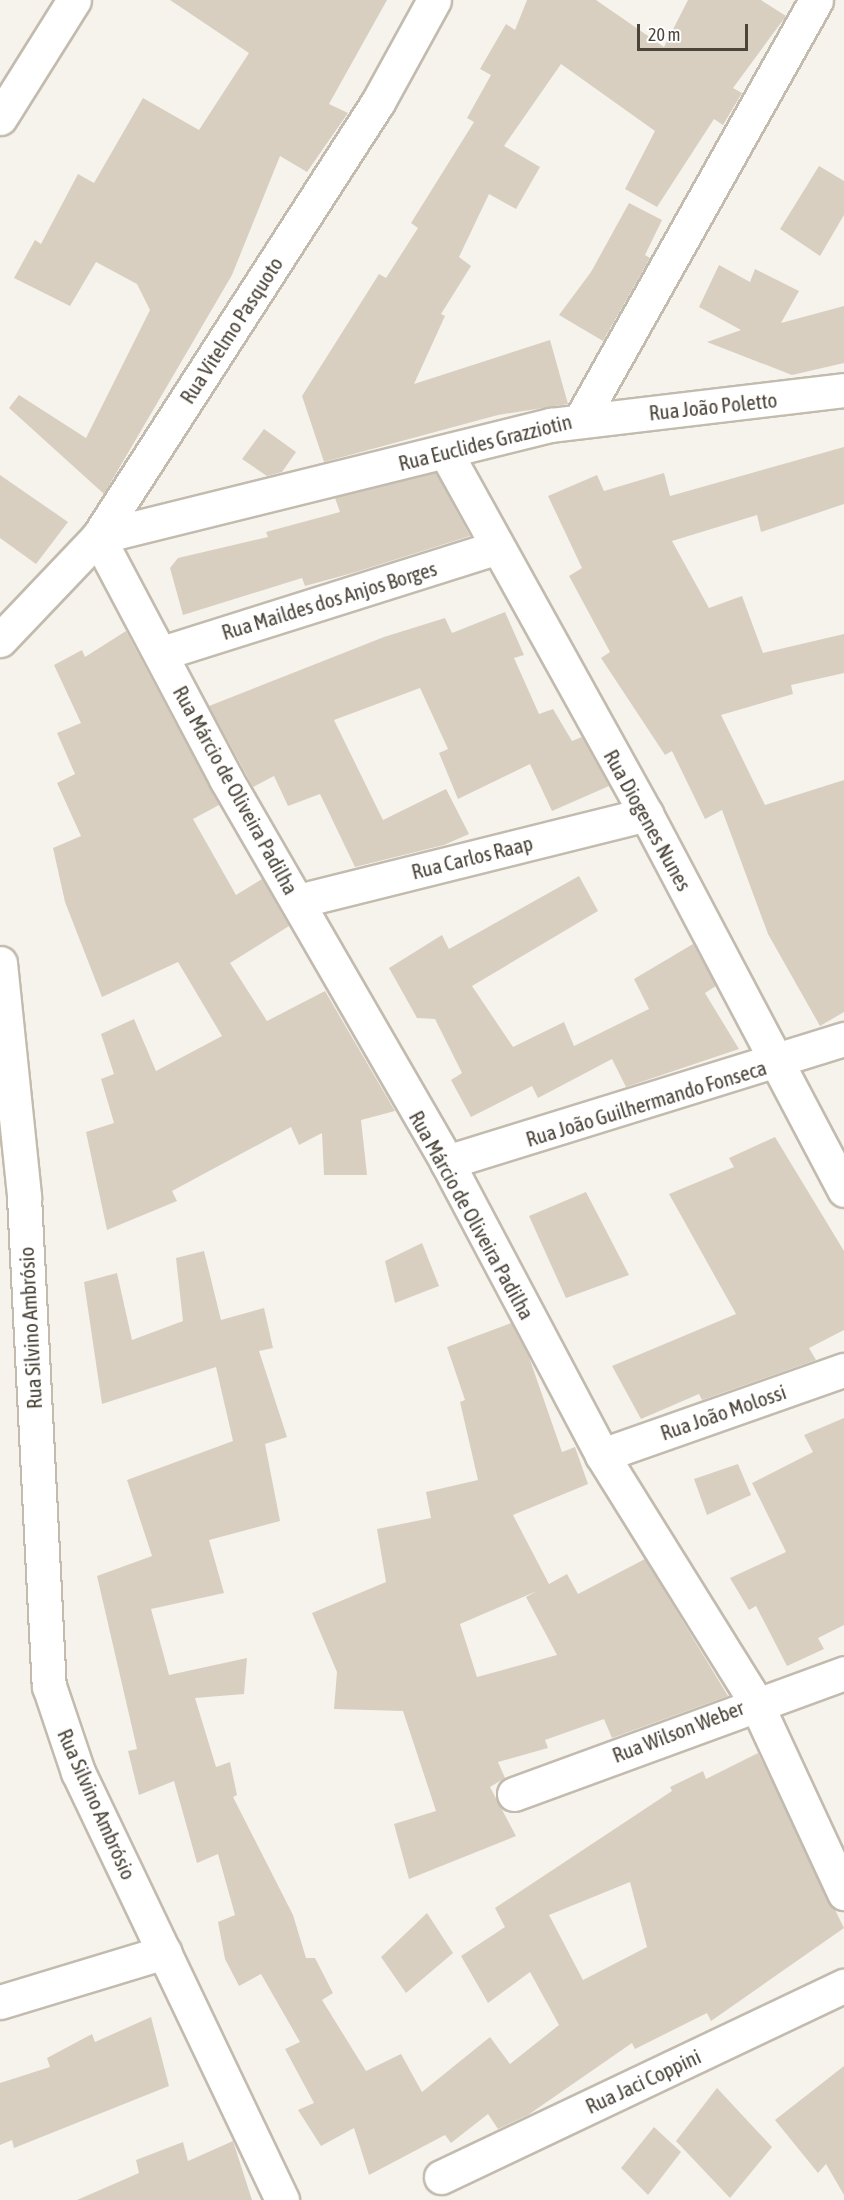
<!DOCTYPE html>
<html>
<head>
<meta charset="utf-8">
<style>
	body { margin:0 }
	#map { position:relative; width:844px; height:2200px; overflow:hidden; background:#f6f3ec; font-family:"Asap Condensed",sans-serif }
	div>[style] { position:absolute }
	.building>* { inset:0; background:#d8cfc1 }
	.roads { filter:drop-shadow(2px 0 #c2bbae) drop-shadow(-2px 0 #c2bbae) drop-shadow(0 2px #c2bbae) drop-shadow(0 -2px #c2bbae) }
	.minor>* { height:33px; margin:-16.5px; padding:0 16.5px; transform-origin:16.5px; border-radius:16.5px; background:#fff }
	span { translate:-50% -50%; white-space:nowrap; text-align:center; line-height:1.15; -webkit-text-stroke:4.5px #fff; paint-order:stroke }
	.street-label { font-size:21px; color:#4b4439 }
	.scale { position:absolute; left:637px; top:24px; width:111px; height:27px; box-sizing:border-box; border:3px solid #4b4439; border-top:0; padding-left:8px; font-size:18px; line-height:21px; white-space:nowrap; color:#4b4439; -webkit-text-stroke:4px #fff; paint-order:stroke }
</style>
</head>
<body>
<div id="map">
	<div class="building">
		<div style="clip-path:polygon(170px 0,387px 0,329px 104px,348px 113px,307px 172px,280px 156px,232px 275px,104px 494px,9px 408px,19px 395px,86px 438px,150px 310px,137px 284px,96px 262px,70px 306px,14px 278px,35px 240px,41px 244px,78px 174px,94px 183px,143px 98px,199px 130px,249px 53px)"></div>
		<div style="clip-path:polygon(527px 0,596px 0,664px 47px,688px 0,761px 0,786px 16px,733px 88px,742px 93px,723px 125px,714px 119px,657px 207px,625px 189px,655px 131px,561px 64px,504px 146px,540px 167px,516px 209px,489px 194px,459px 257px,471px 266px,441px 314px,445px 316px,414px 384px,550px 340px,568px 404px,498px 415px,324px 462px,302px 396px,379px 274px,386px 278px,418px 228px,411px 223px,474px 122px,467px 118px,491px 75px,480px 69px,506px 24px,515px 30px)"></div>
		<div style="clip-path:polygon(819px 166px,844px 181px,844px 215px,820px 256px,780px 229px)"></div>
		<div style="clip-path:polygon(629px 203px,662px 220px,645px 255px,650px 258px,603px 341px,559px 315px,591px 272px)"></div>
		<div style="clip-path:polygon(719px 265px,750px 282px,755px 269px,799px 291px,781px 323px,844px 306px,844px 363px,792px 375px,707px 342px,741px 330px,699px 307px)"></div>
		<div style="clip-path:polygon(264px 429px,296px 452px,282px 472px,267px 476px,242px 459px)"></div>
		<div style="clip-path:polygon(844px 447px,844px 504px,761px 532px,757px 515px,672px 541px,709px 608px,742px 596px,763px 653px,844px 634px,844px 673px,791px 685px,793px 694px,721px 715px,765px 805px,844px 780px,844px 1012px,820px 1026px,768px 934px,722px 810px,705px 819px,672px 751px,665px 755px,601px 658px,610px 652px,569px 576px,582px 568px,548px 496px,597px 475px,604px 491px,664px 473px,670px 496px)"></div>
		<div style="clip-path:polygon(436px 473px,470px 536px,356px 572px,305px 586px,302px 578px,183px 615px,170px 568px,178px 558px,268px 537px,266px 532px,340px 512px,335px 498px)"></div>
		<div style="clip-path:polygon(0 475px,68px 522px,36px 564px,0 538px)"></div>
		<div style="clip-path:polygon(505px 612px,524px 655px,514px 658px,539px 714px,553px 709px,572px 741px,582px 737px,609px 786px,552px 811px,530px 764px,458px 799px,439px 753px,448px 749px,420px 688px,334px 720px,383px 820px,446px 789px,469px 834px,444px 845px,355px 867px,320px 794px,288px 806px,274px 776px,253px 787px,209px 706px,384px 637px,445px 618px,452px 633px)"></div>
		<div style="clip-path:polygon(126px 631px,219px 805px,193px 819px,236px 895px,262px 879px,289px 926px,230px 963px,267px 1021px,325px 991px,395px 1111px,361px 1120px,367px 1175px,324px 1175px,322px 1133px,299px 1145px,291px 1127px,172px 1191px,177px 1201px,107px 1230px,86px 1132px,114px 1123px,101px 1079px,114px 1074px,101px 1034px,134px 1019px,156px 1071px,222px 1036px,178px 962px,102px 997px,65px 902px,53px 848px,81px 836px,57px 783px,75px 774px,57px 733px,81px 723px,54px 665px,82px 650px,85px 657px)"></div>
		<div style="clip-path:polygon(579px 876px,598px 911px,472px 986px,513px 1047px,564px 1022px,574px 1046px,649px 1009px,634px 979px,693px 944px,716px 986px,705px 993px,739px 1049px,626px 1087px,612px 1059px,538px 1098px,532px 1086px,471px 1117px,451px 1080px,462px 1073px,435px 1019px,417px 1018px,389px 968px,442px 935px,449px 949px)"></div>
		<div style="clip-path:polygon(775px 1137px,844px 1251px,844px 1330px,809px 1348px,816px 1360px,702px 1400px,699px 1394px,641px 1419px,612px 1366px,736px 1314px,669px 1194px,734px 1167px,729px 1158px)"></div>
		<div style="clip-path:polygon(586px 1192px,629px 1275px,566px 1298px,529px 1216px)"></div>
		<div style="clip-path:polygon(422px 1243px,439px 1286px,395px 1303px,385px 1261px)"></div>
		<div style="clip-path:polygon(evenodd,204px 1251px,221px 1320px,264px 1308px,273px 1348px,259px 1351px,287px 1437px,265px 1444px,280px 1521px,209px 1540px,224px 1593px,151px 1609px,169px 1675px,247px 1658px,244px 1694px,195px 1698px,216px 1767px,230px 1762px,237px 1795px,233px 1797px,293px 1915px,306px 1958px,315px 1958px,333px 1993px,322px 2000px,366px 2071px,401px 2054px,422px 2092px,490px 2037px,510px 2064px,559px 2025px,530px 1972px,488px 2003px,461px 1956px,505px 1927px,495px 1908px,672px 1791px,670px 1787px,703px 1771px,706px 1779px,758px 1753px,844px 1928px,711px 2021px,707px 2013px,635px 2049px,632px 2043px,528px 2115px,498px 2129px,488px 2114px,451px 2143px,445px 2135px,369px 2175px,354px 2128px,321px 2146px,298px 2110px,314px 2103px,285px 2049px,300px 2042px,261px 1974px,239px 1986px,225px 1959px,218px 1922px,235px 1915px,218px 1854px,197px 1863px,174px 1781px,139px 1795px,128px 1751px,137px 1749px,97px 1576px,152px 1556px,127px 1480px,233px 1441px,216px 1367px,102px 1404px,84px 1282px,117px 1273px,132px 1340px,183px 1321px,176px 1258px,204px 1251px,630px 1882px,647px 1947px,583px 1980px,549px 1915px,630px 1882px)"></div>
		<div style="clip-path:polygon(evenodd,511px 1323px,529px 1357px,562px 1452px,575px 1447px,588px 1484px,513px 1515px,549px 1584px,567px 1574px,578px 1594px,645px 1559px,728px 1696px,612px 1738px,604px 1719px,545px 1740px,548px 1748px,498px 1762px,505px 1778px,490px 1787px,516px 1836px,409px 1879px,394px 1824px,436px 1811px,403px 1711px,334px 1709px,337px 1672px,312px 1613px,386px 1582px,377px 1529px,431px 1518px,426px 1492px,478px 1480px,460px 1402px,465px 1400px,447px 1347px,511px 1323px,537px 1591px,526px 1597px,557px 1655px,477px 1677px,460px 1624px,537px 1591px)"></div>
		<div style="clip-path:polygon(844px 1418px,844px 1625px,818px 1638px,824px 1649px,787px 1666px,756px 1606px,749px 1610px,730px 1578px,786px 1552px,752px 1483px,813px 1452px,804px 1435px)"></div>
		<div style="clip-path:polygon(738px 1464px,751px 1495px,707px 1515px,694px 1479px)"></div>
		<div style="clip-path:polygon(427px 1913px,453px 1953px,406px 1993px,381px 1957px)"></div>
		<div style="clip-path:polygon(151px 2017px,169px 2086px,14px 2148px,12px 2140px,0 2145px,0 2083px,50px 2067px,47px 2058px,92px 2034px,95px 2042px)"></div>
		<div style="clip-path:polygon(844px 2066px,844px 2195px,826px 2164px,818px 2173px,775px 2120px)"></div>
		<div style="clip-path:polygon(717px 2088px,772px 2147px,730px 2198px,676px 2141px)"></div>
		<div style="clip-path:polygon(654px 2127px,681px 2152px,648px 2195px,621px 2168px)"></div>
		<div style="clip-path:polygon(233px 2141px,252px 2200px,77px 2200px,139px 2173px,136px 2160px,183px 2142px,188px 2161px)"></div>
	</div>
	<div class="roads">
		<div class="minor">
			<div style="left:0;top:118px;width:139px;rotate:-57.9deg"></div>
			<div style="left:581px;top:419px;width:480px;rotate:-60.7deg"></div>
			<div style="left:446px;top:453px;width:413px;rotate:61deg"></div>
			<div style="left:646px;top:814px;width:425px;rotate:62.2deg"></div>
			<div style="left:98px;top:537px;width:274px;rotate:62.1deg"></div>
			<div style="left:226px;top:779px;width:442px;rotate:60deg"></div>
			<div style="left:447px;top:1162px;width:331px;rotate:62.1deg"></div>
			<div style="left:602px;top:1455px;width:290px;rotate:58.1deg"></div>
			<div style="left:755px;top:1701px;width:212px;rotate:65.1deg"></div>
			<div style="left:98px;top:537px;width:467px;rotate:-13.9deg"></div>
			<div style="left:551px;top:425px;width:295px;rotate:-6.8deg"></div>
			<div style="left:0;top:640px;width:142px;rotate:-46.4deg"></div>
			<div style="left:98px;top:537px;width:517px;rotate:-57.23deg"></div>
			<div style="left:378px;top:102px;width:116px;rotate:-61.2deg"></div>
			<div style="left:162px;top:653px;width:350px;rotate:-17.5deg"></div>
			<div style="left:298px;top:901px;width:359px;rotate:-14deg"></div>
			<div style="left:0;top:963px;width:235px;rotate:84.1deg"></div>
			<div style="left:24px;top:1197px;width:490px;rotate:87.1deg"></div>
			<div style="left:49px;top:1686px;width:91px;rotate:71.4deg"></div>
			<div style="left:78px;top:1772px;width:474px;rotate:64.5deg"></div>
			<div style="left:447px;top:1162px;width:416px;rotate:-17.2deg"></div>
			<div style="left:602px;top:1455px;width:256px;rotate:-19.4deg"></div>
			<div style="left:514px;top:1794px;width:351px;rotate:-20.1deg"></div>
			<div style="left:0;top:2002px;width:172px;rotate:-16.9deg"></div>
			<div style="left:441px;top:2177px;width:446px;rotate:-25.4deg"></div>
		</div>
	</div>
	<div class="street-label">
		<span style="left:231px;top:330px;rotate:-57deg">Rua Vitelmo Pasquoto</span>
		<span style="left:713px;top:406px;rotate:-6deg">Rua João Poletto</span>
		<span style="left:485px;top:442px;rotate:-14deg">Rua Euclides Grazziotin</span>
		<span style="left:329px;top:600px;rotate:-17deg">Rua Maildes dos Anjos Borges</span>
		<span style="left:236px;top:790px;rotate:61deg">Rua Márcio de Oliveira Padilha</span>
		<span style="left:648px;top:820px;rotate:61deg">Rua Diogenes Nunes</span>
		<span style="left:472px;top:857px;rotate:-14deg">Rua Carlos Raap</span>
		<span style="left:646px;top:1103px;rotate:-17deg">Rua João Guilhermando Fonseca</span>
		<span style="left:472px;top:1215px;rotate:61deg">Rua Márcio de Oliveira Padilha</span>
		<span style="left:30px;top:1328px;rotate:-93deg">Rua Silvino Ambrósio</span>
		<span style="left:723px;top:1412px;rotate:-19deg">Rua João Molossi</span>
		<span style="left:678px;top:1731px;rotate:-21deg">Rua Wilson Weber</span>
		<span style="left:97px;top:1804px;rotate:66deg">Rua Silvino Ambrósio</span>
		<span style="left:643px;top:2081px;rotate:-25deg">Rua Jaci Coppini</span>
	</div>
	<div class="scale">20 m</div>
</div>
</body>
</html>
